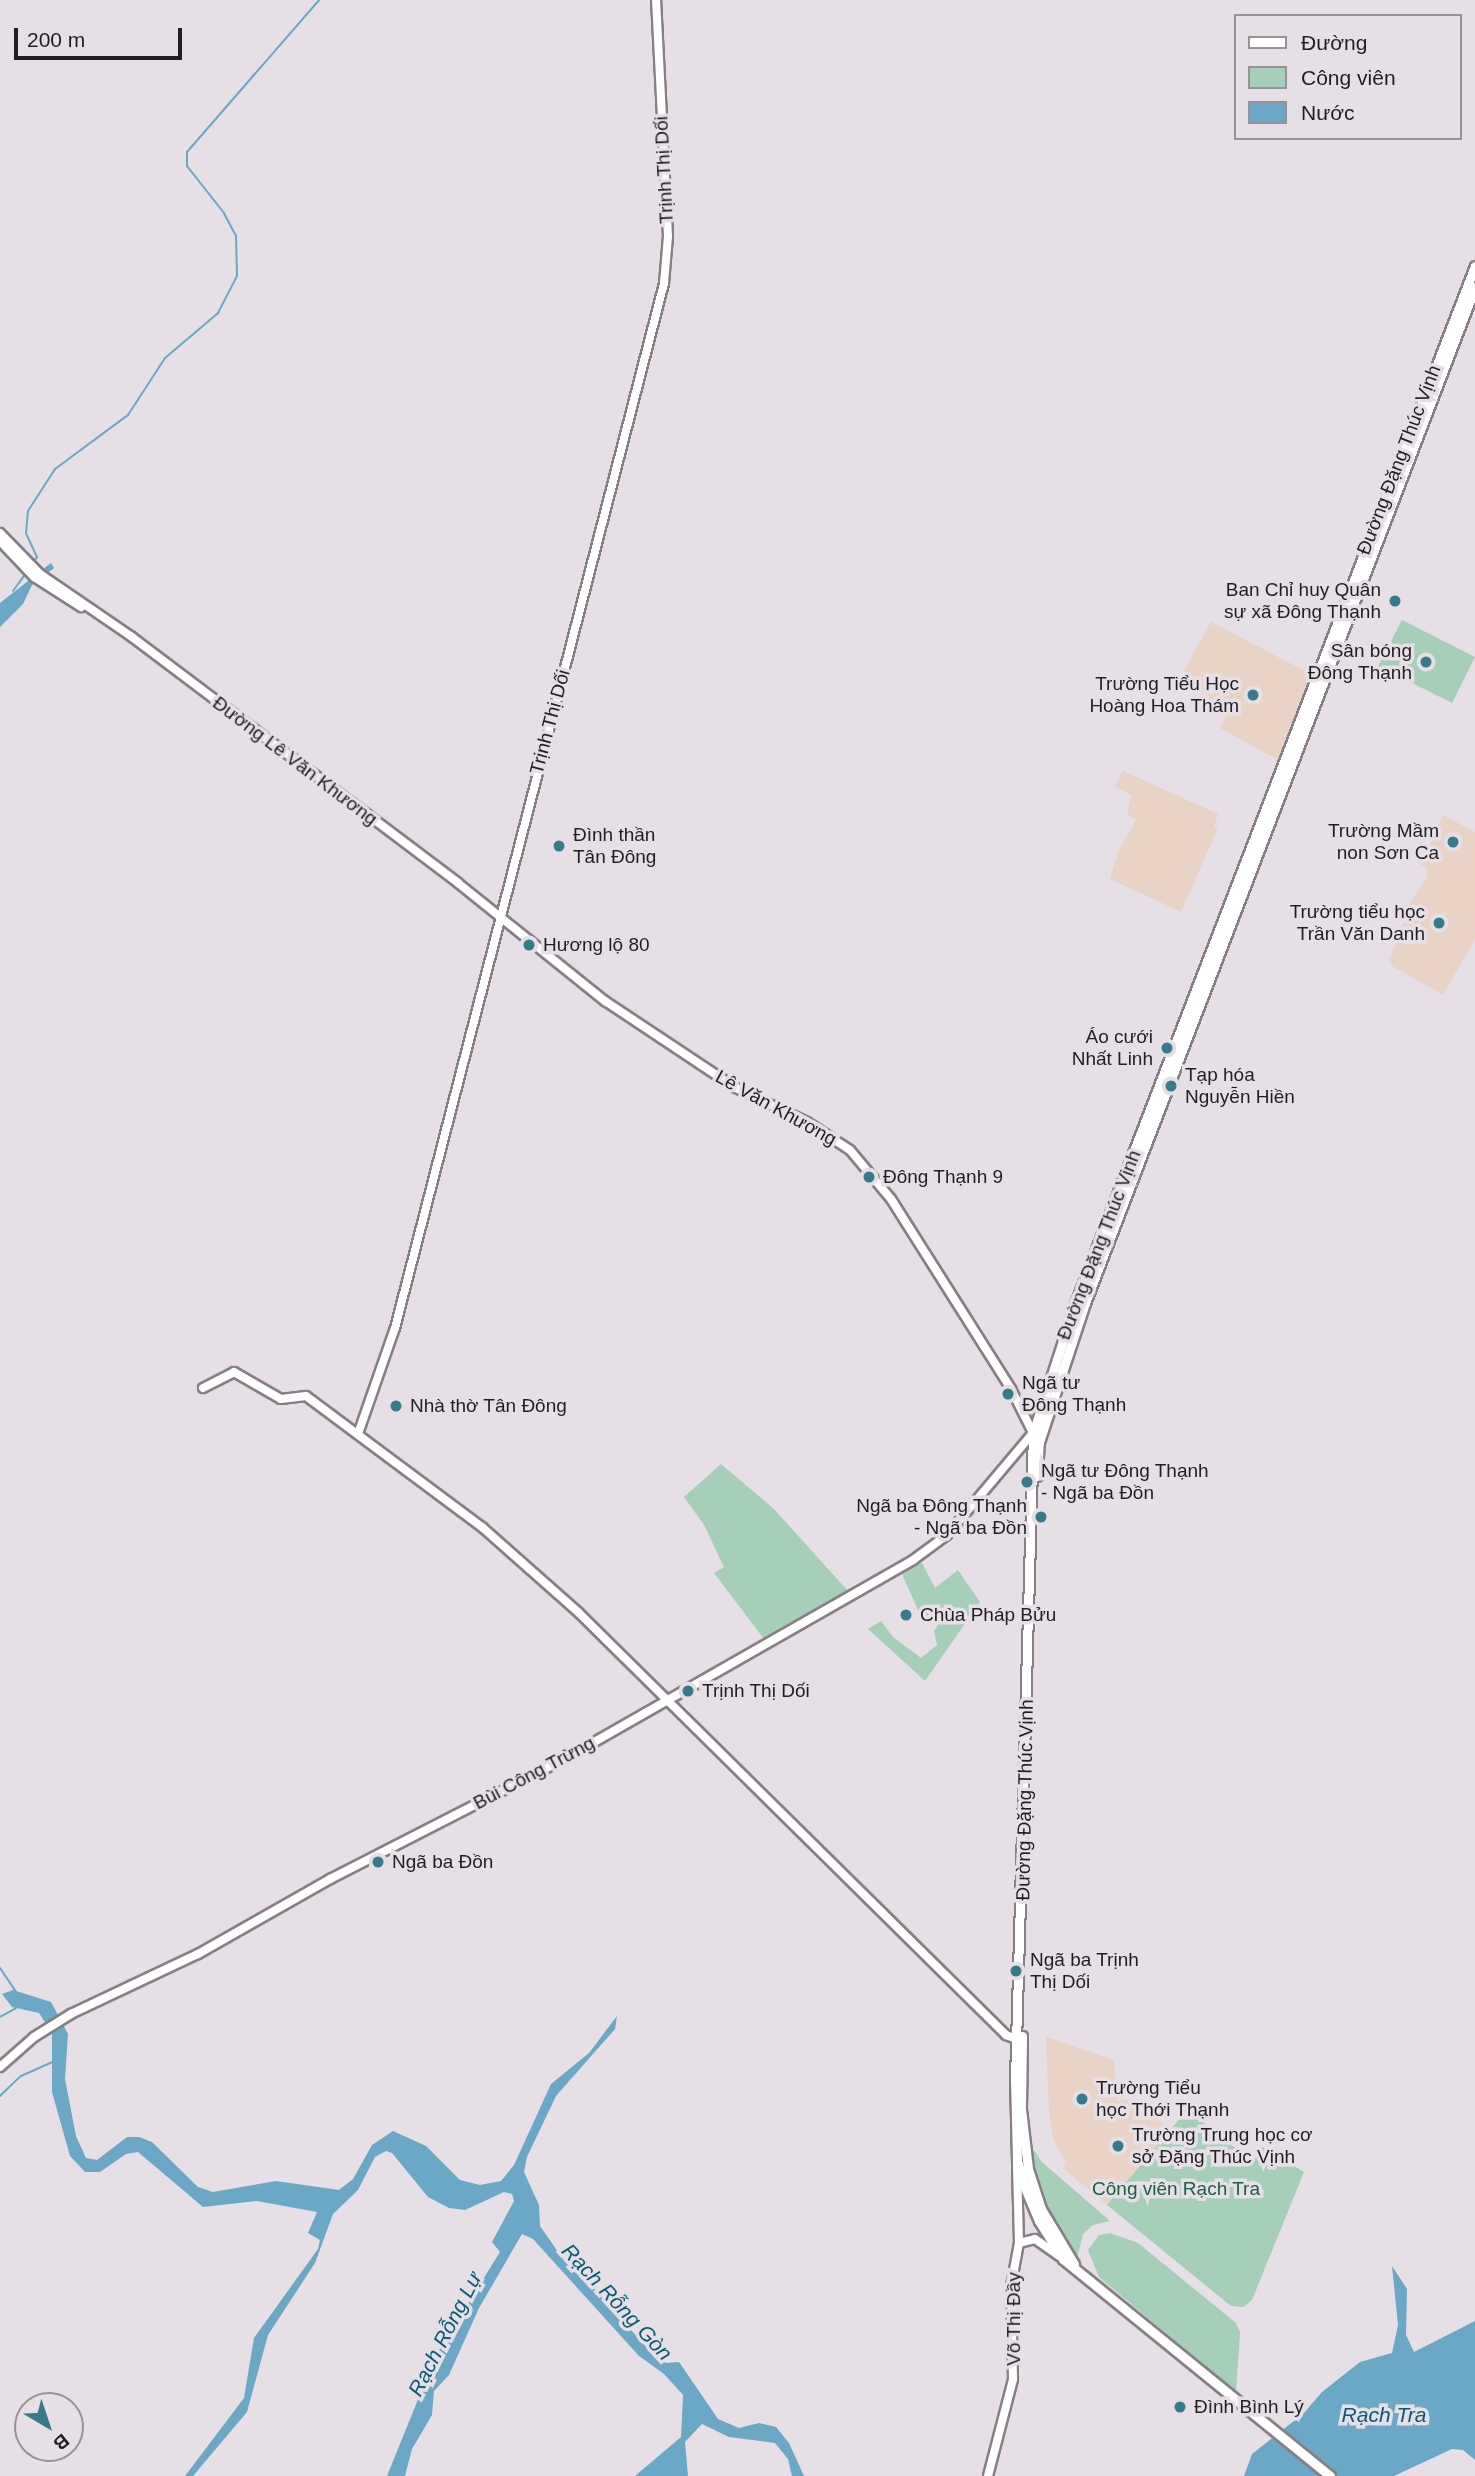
<!DOCTYPE html>
<html>
<head>
<meta charset="utf-8">
<style>
	body { margin:0 }
	#map { position:relative; width:1475px; height:2476px; overflow:hidden; background:#e6dfe6; font-family:Helvetica,sans-serif }
	div>[style] { position:absolute }
	.education>* { inset:0; background:#e9d3c7 }
	.green>* { inset:0; background:#a5cfb8 }
	.water>* { inset:0; background:#6ba8c5 }
	.stream>* { height:2px; margin:-1px; padding:0 1px; transform-origin:1px; border-radius:1px; background:#6ba8c5 }
	.roads { filter:drop-shadow(2px 0 #867f85) drop-shadow(-2px 0 #867f85) drop-shadow(0 2px #867f85) drop-shadow(0 -2px #867f85) }
	.secondary>* { height:8px; margin:-4px; padding:0 4px; transform-origin:4px; border-radius:4px; background:#fff }
	.primary>* { height:9px; margin:-4.5px; padding:0 4.5px; transform-origin:4.5px; border-radius:4.5px; background:#fff }
	.dots>* { width:19px; height:19px; translate:-50% -50%; box-sizing:border-box; border:4px solid #e6dfe6; border-radius:50% }
	span { translate:-50% -50%; white-space:nowrap; text-align:center; line-height:1.15; -webkit-text-stroke:7px #e6dfe6; paint-order:stroke }
	.street-label { font-size:19px; color:#211e20 }
	.poi-label { font-size:19px; color:#211e20 }
	.right { translate:-100% -50%; text-align:right }
	.left { translate:0 -50%; text-align:left }
	.park-label { font-size:19px; color:#1a6042 }
	.water-label { font-size:21px; color:#075b78; font-style:italic }
	.legend { position:absolute; left:1234px; top:14px; width:228px; height:126px; box-sizing:border-box; background:#e6dfe6; border:2px solid #979297; margin:0; padding:9px 12px; list-style:none; font-size:21px; color:#211e20 }
	.legend li { display:flex; align-items:center; gap:14px; height:35px }
	.legend b { width:35px; border:2px solid #979297 }
	.north { position:absolute; left:14px; top:2392px; width:70px; height:70px; box-sizing:border-box; background:#e6dfe6; border:2px solid #979297; border-radius:50%; rotate:141deg; font-size:19px; font-weight:700; line-height:28px; text-align:center; color:#211e20 }
	.north::after { content:''; display:block; margin:auto; width:24px; height:32px; background:#377a8a; clip-path:polygon(50% 0,100% 100%,50% 72%,0 100%) }
	.scale { position:absolute; left:14px; top:28px; width:168px; height:32px; box-sizing:border-box; border:4px solid #211e20; border-top:0; padding-left:9px; font-size:21px; line-height:24px; white-space:nowrap; color:#211e20; -webkit-text-stroke:5px #e6dfe6; paint-order:stroke }
</style>
</head>
<body>
<div id="map">
	<div class="education">
		<div style="clip-path:polygon(1211px 622px,1311px 674px,1278px 760px,1220px 728px,1229px 709px,1178px 681px)"></div>
		<div style="clip-path:polygon(1123px 771px,1218px 814px,1214px 827px,1218px 828px,1181px 912px,1110px 879px,1118px 852px,1136px 820px,1127px 814px,1131px 795px,1114px 786px)"></div>
		<div style="clip-path:polygon(1443px 815px,1475px 832px,1475px 939px,1443px 995px,1392px 966px,1390px 959px,1405px 919px,1404px 905px,1408px 906px,1427px 877px,1427px 868px,1421px 865px)"></div>
		<div style="clip-path:polygon(1046px 2037px,1114px 2060px,1117px 2100px,1132px 2099px,1170px 2130px,1107px 2205px,1063px 2168px,1066px 2163px,1054px 2141px,1049px 2114px)"></div>
	</div>
	<div class="green">
		<div style="clip-path:polygon(1402px 620px,1475px 657px,1452px 703px,1378px 666px)"></div>
		<div style="clip-path:polygon(721px 1464px,773px 1508px,848px 1591px,764px 1639px,714px 1573px,724px 1567px,704px 1525px,684px 1497px)"></div>
		<div style="clip-path:polygon(922px 1563px,935px 1588px,958px 1570px,980px 1602px,925px 1681px,868px 1629px,881px 1621px,893px 1637px,921px 1658px,937px 1645px,934px 1631px,940px 1622px,933px 1614px,921px 1617px,902px 1574px)"></div>
		<div style="clip-path:polygon(1187px 2110px,1252px 2161px,1263px 2147px,1304px 2172px,1252px 2300px,1243px 2307px,1231px 2306px,1107px 2205px)"></div>
		<div style="clip-path:polygon(1026px 2139px,1042px 2162px,1110px 2221px,1093px 2225px,1083px 2234px,1077px 2259px,1039px 2201px)"></div>
		<div style="clip-path:polygon(1110px 2233px,1138px 2243px,1236px 2323px,1240px 2332px,1236px 2392px,1099px 2277px,1088px 2250px,1099px 2235px)"></div>
	</div>
	<div class="water">
		<div style="clip-path:polygon(51px 563px,54px 568px,32px 585px,23px 604px,0 627px,0 603px)"></div>
		<div style="clip-path:polygon(13px 1990px,51px 2002px,68px 2034px,65px 2079px,76px 2136px,86px 2158px,97px 2160px,127px 2137px,139px 2137px,152px 2142px,198px 2187px,213px 2192px,276px 2181px,339px 2190px,353px 2179px,372px 2145px,393px 2131px,426px 2146px,460px 2180px,480px 2185px,501px 2181px,514px 2165px,551px 2084px,589px 2053px,617px 2016px,615px 2029px,556px 2096px,527px 2157px,524px 2172px,539px 2205px,540px 2226px,565px 2262px,584px 2277px,655px 2357px,666px 2363px,679px 2362px,718px 2419px,739px 2428px,759px 2423px,776px 2427px,789px 2443px,804px 2476px,792px 2476px,788px 2459px,775px 2443px,729px 2437px,702px 2424px,685px 2442px,688px 2476px,635px 2476px,681px 2437px,683px 2395px,664px 2374px,639px 2356px,533px 2239px,522px 2234px,479px 2308px,449px 2375px,434px 2391px,432px 2415px,412px 2449px,405px 2476px,387px 2476px,436px 2355px,500px 2252px,492px 2242px,514px 2201px,512px 2194px,504px 2192px,465px 2210px,449px 2208px,428px 2197px,392px 2153px,386px 2151px,375px 2157px,358px 2190px,333px 2214px,315px 2263px,268px 2335px,247px 2412px,193px 2476px,185px 2476px,244px 2398px,254px 2338px,318px 2249px,320px 2240px,308px 2233px,317px 2212px,257px 2201px,203px 2207px,138px 2152px,126px 2154px,100px 2172px,85px 2172px,70px 2156px,52px 2092px,52px 2033px,39px 2013px,12px 2007px,2px 1994px)"></div>
		<div style="clip-path:polygon(1392px 2266px,1407px 2289px,1406px 2335px,1414px 2352px,1475px 2321px,1475px 2460px,1463px 2450px,1452px 2449px,1394px 2476px,1244px 2476px,1252px 2454px,1304px 2413px,1322px 2392px,1360px 2362px,1392px 2353px,1398px 2325px)"></div>
	</div>
	<div class="stream">
		<div style="left:33px;top:563px;width:7px;rotate:-56deg"></div>
		<div style="left:37px;top:557px;width:26px;rotate:-115deg"></div>
		<div style="left:26px;top:533px;width:22px;rotate:-85deg"></div>
		<div style="left:28px;top:511px;width:50px;rotate:-57.3deg"></div>
		<div style="left:55px;top:469px;width:91px;rotate:-36.5deg"></div>
		<div style="left:128px;top:415px;width:68px;rotate:-57deg"></div>
		<div style="left:165px;top:358px;width:70px;rotate:-40.3deg"></div>
		<div style="left:218px;top:313px;width:42px;rotate:-62.8deg"></div>
		<div style="left:237px;top:276px;width:40px;rotate:-91.4deg"></div>
		<div style="left:236px;top:236px;width:26px;rotate:-118deg"></div>
		<div style="left:224px;top:213px;width:60px;rotate:-128.2deg"></div>
		<div style="left:187px;top:166px;width:14px;rotate:-90deg"></div>
		<div style="left:187px;top:152px;width:201px;rotate:-49deg"></div>
		<div style="left:13px;top:591px;width:22px;rotate:-54deg"></div>
		<div style="left:0;top:1968px;width:30px;rotate:56deg"></div>
		<div style="left:0;top:2017px;width:18px;rotate:-29deg"></div>
		<div style="left:0;top:2096px;width:29px;rotate:-44deg"></div>
		<div style="left:21px;top:2076px;width:35px;rotate:-24deg"></div>
	</div>
	<div class="roads">
		<div class="secondary">
			<div style="left:0;top:533px;width:57px;rotate:45.7deg"></div>
			<div style="left:40px;top:574px;width:112px;rotate:34.4deg"></div>
			<div style="left:132px;top:637px;width:408px;rotate:37deg"></div>
			<div style="left:458px;top:883px;width:189px;rotate:38.8deg"></div>
			<div style="left:605px;top:1001px;width:157px;rotate:33.6deg"></div>
			<div style="left:736px;top:1088px;width:79px;rotate:25.6deg"></div>
			<div style="left:807px;top:1122px;width:51px;rotate:33.1deg"></div>
			<div style="left:850px;top:1150px;width:64px;rotate:50.1deg"></div>
			<div style="left:891px;top:1199px;width:225px;rotate:57.7deg"></div>
			<div style="left:1011px;top:1389px;width:49px;rotate:63.4deg"></div>
			<div style="left:0;top:541px;width:50px;rotate:46.6deg"></div>
			<div style="left:34px;top:577px;width:56px;rotate:32.6deg"></div>
			<div style="left:203px;top:1388px;width:35px;rotate:-27deg"></div>
			<div style="left:234px;top:1372px;width:54px;rotate:29.9deg"></div>
			<div style="left:281px;top:1399px;width:25px;rotate:-7deg"></div>
			<div style="left:306px;top:1396px;width:221px;rotate:36.7deg"></div>
			<div style="left:483px;top:1528px;width:127px;rotate:41.5deg"></div>
			<div style="left:578px;top:1612px;width:602px;rotate:44.66deg"></div>
			<div style="left:1006px;top:2035px;width:14px;rotate:21deg"></div>
			<div style="left:358px;top:1434px;width:112px;rotate:-70.8deg"></div>
			<div style="left:395px;top:1328px;width:1079px;rotate:-75.56deg"></div>
			<div style="left:664px;top:283px;width:47px;rotate:-85.1deg"></div>
			<div style="left:668px;top:236px;width:236px;rotate:-92.9deg"></div>
			<div style="left:0;top:2067px;width:45px;rotate:-41.4deg"></div>
			<div style="left:34px;top:2037px;width:44px;rotate:-31.9deg"></div>
			<div style="left:71px;top:2014px;width:140px;rotate:-25.3deg"></div>
			<div style="left:198px;top:1954px;width:152px;rotate:-29.6deg"></div>
			<div style="left:330px;top:1879px;width:267px;rotate:-27.1deg"></div>
			<div style="left:568px;top:1757px;width:397px;rotate:-29.7deg"></div>
			<div style="left:913px;top:1560px;width:42px;rotate:-36.3deg"></div>
			<div style="left:947px;top:1535px;width:133px;rotate:-49.9deg"></div>
			<div style="left:1019px;top:2243px;width:16px;rotate:-14deg"></div>
			<div style="left:1035px;top:2239px;width:29px;rotate:35deg"></div>
			<div style="left:988px;top:2476px;width:100px;rotate:-75.5deg"></div>
			<div style="left:1013px;top:2379px;width:93px;rotate:-91.2deg"></div>
			<div style="left:1011px;top:2286px;width:44px;rotate:-79.5deg"></div>
			<div style="left:1019px;top:2243px;width:78px;rotate:-91.5deg"></div>
		</div>
		<div class="primary">
			<div style="left:1037px;top:1476px;width:34px;rotate:-87deg"></div>
			<div style="left:1039px;top:1442px;width:146px;rotate:-71.7deg"></div>
			<div style="left:1085px;top:1303px;width:1088px;rotate:-69deg"></div>
			<div style="left:1022px;top:2036px;width:73px;rotate:90.8deg"></div>
			<div style="left:1021px;top:2109px;width:60px;rotate:83.3deg"></div>
			<div style="left:1028px;top:2169px;width:42px;rotate:72deg"></div>
			<div style="left:1041px;top:2209px;width:64px;rotate:59deg"></div>
			<div style="left:1330px;top:2476px;width:344px;rotate:-140.9deg"></div>
			<div style="left:1063px;top:2259px;width:45px;rotate:-122.3deg"></div>
			<div style="left:1039px;top:2221px;width:39px;rotate:-113deg"></div>
			<div style="left:1024px;top:2185px;width:26px;rotate:-106deg"></div>
			<div style="left:1017px;top:2160px;width:80px;rotate:-91.4deg"></div>
			<div style="left:1015px;top:2080px;width:647px;rotate:-88.41deg"></div>
			<div style="left:1033px;top:1433px;width:139px;rotate:-72deg"></div>
			<div style="left:1076px;top:1301px;width:1109px;rotate:-68.92deg"></div>
		</div>
	</div>
	<div class="dots">
		<div style="left:1395px;top:601px;background:#377a8a"></div>
		<div style="left:1426px;top:662px;background:#377a8a"></div>
		<div style="left:1253px;top:695px;background:#377a8a"></div>
		<div style="left:1453px;top:842px;background:#377a8a"></div>
		<div style="left:559px;top:846px;background:#377a8a"></div>
		<div style="left:1439px;top:923px;background:#377a8a"></div>
		<div style="left:529px;top:945px;background:#377a8a"></div>
		<div style="left:1167px;top:1048px;background:#377a8a"></div>
		<div style="left:1171px;top:1086px;background:#377a8a"></div>
		<div style="left:869px;top:1177px;background:#377a8a"></div>
		<div style="left:1008px;top:1394px;background:#377a8a"></div>
		<div style="left:396px;top:1406px;background:#377a8a"></div>
		<div style="left:1027px;top:1482px;background:#377a8a"></div>
		<div style="left:1041px;top:1517px;background:#377a8a"></div>
		<div style="left:906px;top:1615px;background:#377a8a"></div>
		<div style="left:688px;top:1691px;background:#377a8a"></div>
		<div style="left:378px;top:1862px;background:#377a8a"></div>
		<div style="left:1016px;top:1971px;background:#377a8a"></div>
		<div style="left:1082px;top:2099px;background:#377a8a"></div>
		<div style="left:1118px;top:2146px;background:#377a8a"></div>
		<div style="left:1180px;top:2407px;background:#377a8a"></div>
	</div>
	<div class="street-label">
		<span style="left:664px;top:170px;rotate:-93deg">Trịnh Thị Dối</span>
		<span style="left:1399px;top:460px;rotate:-69deg">Đường Đặng Thúc Vịnh</span>
		<span style="left:550px;top:722px;rotate:-75deg">Trịnh Thị Dối</span>
		<span style="left:295px;top:761px;rotate:37deg">Đường Lê Văn Khương</span>
		<span style="left:776px;top:1108px;rotate:29deg">Lê Văn Khương</span>
		<span style="left:1099px;top:1245px;rotate:-69deg">Đường Đặng Thúc Vịnh</span>
		<span style="left:534px;top:1773px;rotate:-28deg">Bùi Công Trừng</span>
		<span style="left:1025px;top:1800px;rotate:-89deg">Đường Đặng Thúc Vịnh</span>
		<span style="left:1014px;top:2319px;rotate:-90deg">Võ Thị Đầy</span>
	</div>
	<div class="poi-label">
		<span class="right" style="left:1381px;top:601px">Ban Chỉ huy Quân<br>sự xã Đông Thạnh</span>
		<span class="right" style="left:1412px;top:662px">Sân bóng<br>Đông Thạnh</span>
		<span class="right" style="left:1239px;top:695px">Trường Tiểu Học<br>Hoàng Hoa Thám</span>
		<span class="right" style="left:1439px;top:842px">Trường Mầm<br>non Sơn Ca</span>
		<span class="left" style="left:573px;top:846px">Đình thần<br>Tân Đông</span>
		<span class="right" style="left:1425px;top:923px">Trường tiểu học<br>Trần Văn Danh</span>
		<span class="left" style="left:543px;top:945px">Hương lộ 80</span>
		<span class="right" style="left:1153px;top:1048px">Áo cưới<br>Nhất Linh</span>
		<span class="left" style="left:1185px;top:1086px">Tạp hóa<br>Nguyễn Hiền</span>
		<span class="left" style="left:883px;top:1177px">Đông Thạnh 9</span>
		<span class="left" style="left:1022px;top:1394px">Ngã tư<br>Đông Thạnh</span>
		<span class="left" style="left:410px;top:1406px">Nhà thờ Tân Đông</span>
		<span class="left" style="left:1041px;top:1482px">Ngã tư Đông Thạnh<br>- Ngã ba Đồn</span>
		<span class="right" style="left:1027px;top:1517px">Ngã ba Đông Thạnh<br>- Ngã ba Đồn</span>
		<span class="left" style="left:920px;top:1615px">Chùa Pháp Bửu</span>
		<span class="left" style="left:702px;top:1691px">Trịnh Thị Dối</span>
		<span class="left" style="left:392px;top:1862px">Ngã ba Đồn</span>
		<span class="left" style="left:1030px;top:1971px">Ngã ba Trịnh<br>Thị Dối</span>
		<span class="left" style="left:1096px;top:2099px">Trường Tiểu<br>học Thới Thạnh</span>
		<span class="left" style="left:1132px;top:2146px">Trường Trung học cơ<br>sở Đặng Thúc Vịnh</span>
		<span class="left" style="left:1194px;top:2407px">Đình Bình Lý</span>
	</div>
	<div class="park-label">
		<span style="left:1176px;top:2189px">Công viên Rạch Tra</span>
	</div>
	<div class="water-label">
		<span style="left:617px;top:2302px;rotate:47deg">Rạch Rỗng Gòn</span>
		<span style="left:445px;top:2334px;rotate:-63deg">Rạch Rỗng Lự</span>
		<span style="left:1384px;top:2415px">Rạch Tra</span>
	</div>
	<ul class="legend">
	<li><b style="height:9px;background:#fff"></b>Đường</li>
	<li><b style="height:19px;background:#a5cfb8"></b>Công viên</li>
	<li><b style="height:19px;background:#6ba8c5"></b>Nước</li>
	</ul>
	<div class="north">B</div>
	<div class="scale">200 m</div>
</div>
</body>
</html>
